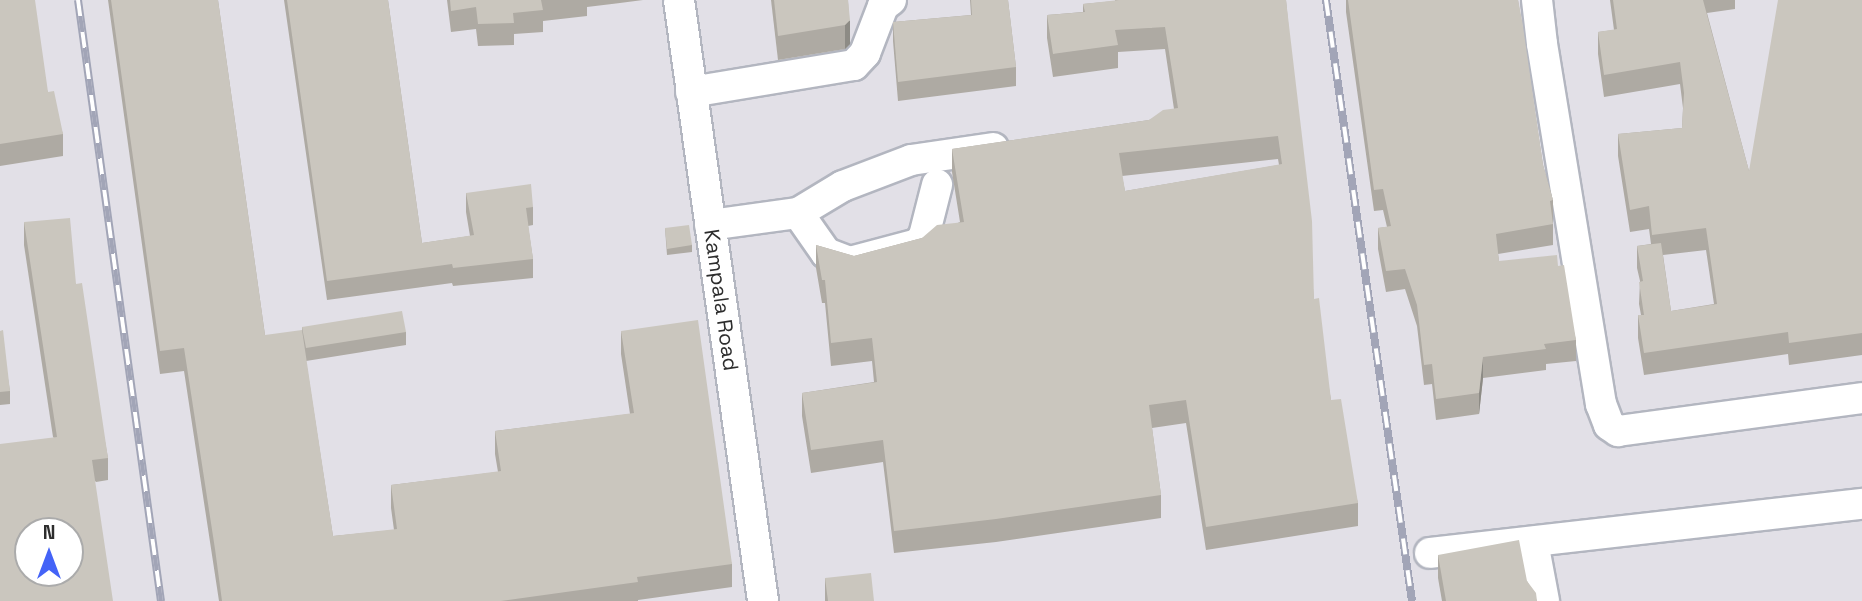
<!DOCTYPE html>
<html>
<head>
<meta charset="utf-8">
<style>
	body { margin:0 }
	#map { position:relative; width:1862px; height:601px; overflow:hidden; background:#eee8e0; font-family:"Space Grotesk",sans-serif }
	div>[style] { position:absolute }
	.industrial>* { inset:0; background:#e2e0e7 }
	.roads { filter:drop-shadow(2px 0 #b3b6c0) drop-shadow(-2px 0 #b3b6c0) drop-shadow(0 2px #b3b6c0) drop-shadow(0 -2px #b3b6c0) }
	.minor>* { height:30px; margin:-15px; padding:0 15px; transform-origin:15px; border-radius:15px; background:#fff }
	.rail>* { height:8px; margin-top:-4px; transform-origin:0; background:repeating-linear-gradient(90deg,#fff 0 16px,#a2a5b7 0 32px); box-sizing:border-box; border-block:2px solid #a2a5b7 }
	.wall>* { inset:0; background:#aeaaa3 }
	.shaded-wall>* { inset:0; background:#8d8b85 }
	.building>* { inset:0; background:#cac6be }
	span { translate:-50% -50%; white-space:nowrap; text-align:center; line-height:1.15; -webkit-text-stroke:6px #fff; paint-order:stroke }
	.street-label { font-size:21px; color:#2d2d2d }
	.north { position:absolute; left:14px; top:517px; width:70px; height:70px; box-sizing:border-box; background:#fff; border:2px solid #ababab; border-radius:50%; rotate:0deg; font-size:19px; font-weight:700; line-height:28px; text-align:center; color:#2d2d2d }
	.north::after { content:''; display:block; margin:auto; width:24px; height:32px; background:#4463f7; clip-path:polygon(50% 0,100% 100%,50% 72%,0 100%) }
</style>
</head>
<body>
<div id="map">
	<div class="industrial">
		<div style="clip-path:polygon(evenodd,0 0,1862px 0,1862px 601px,0 601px,0 0,28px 531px,70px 531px,70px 573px,28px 573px,28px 531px)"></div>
	</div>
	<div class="roads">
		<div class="minor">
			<div style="left:679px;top:0;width:607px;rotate:82.04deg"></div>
			<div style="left:1537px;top:0;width:44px;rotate:83.5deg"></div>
			<div style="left:1542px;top:44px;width:365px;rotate:80.7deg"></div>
			<div style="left:1601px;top:404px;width:22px;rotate:69deg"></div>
			<div style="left:1609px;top:425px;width:11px;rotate:34deg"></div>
			<div style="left:1618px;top:431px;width:246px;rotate:-7.7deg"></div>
			<div style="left:691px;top:92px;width:165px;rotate:-9.4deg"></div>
			<div style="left:854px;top:65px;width:16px;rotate:-47deg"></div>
			<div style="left:865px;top:53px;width:50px;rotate:-69deg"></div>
			<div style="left:883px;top:6px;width:10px;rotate:-37deg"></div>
			<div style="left:798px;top:213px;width:49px;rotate:55deg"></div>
			<div style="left:826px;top:253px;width:26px;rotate:21deg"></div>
			<div style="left:850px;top:262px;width:70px;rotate:-14.8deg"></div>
			<div style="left:918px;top:244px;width:10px;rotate:-53deg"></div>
			<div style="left:924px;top:236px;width:53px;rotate:-75.7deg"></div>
			<div style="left:710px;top:225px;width:89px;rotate:-7.8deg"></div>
			<div style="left:798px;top:213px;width:52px;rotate:-31deg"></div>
			<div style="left:843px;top:186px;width:73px;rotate:-20.9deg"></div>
			<div style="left:911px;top:160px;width:83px;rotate:-8.3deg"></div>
			<div style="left:1533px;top:542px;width:60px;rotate:79.4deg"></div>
			<div style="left:1430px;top:553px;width:435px;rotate:-6.5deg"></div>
		</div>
	</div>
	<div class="rail">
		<div style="left:78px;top:0;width:607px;rotate:82.14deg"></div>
		<div style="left:1326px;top:0;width:607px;rotate:81.86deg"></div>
	</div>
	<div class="wall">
		<div style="clip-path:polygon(0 0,48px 92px,63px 134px,63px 156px,0 166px)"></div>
		<div style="clip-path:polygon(108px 0,218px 0,265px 335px,302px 335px,302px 327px,406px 332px,406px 345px,306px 361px,333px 536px,394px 530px,391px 508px,391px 485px,498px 472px,495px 454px,495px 431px,630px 414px,621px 354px,621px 331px,732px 564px,732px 587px,638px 600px,638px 601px,219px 601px,184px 371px,160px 374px)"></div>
		<div style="clip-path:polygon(284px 0,388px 0,422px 243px,470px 236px,466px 212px,466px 193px,533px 207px,533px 225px,528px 226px,533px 259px,533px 278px,453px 286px,452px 283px,327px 300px)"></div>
		<div style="clip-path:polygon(447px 0,643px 0,587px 7px,587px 16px,543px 21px,543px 32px,514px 34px,514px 45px,478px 46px,476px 29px,451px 32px)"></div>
		<div style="clip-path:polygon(771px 0,848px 0,850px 44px,845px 49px,778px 60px)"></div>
		<div style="clip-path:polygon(970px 0,1008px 0,1016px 67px,1016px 86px,898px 101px,893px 41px,893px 22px,971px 15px)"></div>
		<div style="clip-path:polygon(evenodd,1115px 0,1286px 0,1314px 299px,1331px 400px,1358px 503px,1358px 526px,1206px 550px,1186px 423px,1152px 428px,1161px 495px,1161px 518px,996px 542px,894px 553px,883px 462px,811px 473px,802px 416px,802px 393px,874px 382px,872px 361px,831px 366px,825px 303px,822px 303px,816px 268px,816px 245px,854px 256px,922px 238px,960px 222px,952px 172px,952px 149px,1149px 120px,1174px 109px,1165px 49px,1118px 52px,1118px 68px,1053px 77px,1047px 38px,1047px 15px,1083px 12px,1083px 4px,1115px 1px,1115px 0,1278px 159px,1279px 165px,1125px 191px,1122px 176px,1278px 159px)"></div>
		<div style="clip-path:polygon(1346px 0,1518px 0,1543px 165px,1553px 200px,1553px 245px,1498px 254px,1499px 261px,1558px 266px,1576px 340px,1576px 361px,1546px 364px,1546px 370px,1483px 378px,1479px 414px,1436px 420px,1432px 384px,1424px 385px,1417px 326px,1405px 289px,1386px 292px,1378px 249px,1378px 228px,1387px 227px,1383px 210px,1374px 211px,1346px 12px)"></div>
		<div style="clip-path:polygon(evenodd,1610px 0,1735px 0,1735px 9px,1707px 13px,1749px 171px,1862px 0,1862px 355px,1789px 365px,1788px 354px,1644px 375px,1638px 338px,1638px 315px,1641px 315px,1639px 304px,1640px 281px,1637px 268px,1637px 246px,1651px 244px,1649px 229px,1630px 232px,1618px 156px,1618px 134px,1682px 128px,1683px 108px,1680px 84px,1604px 97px,1598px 54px,1598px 32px,1614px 30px,1610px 0,1706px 250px,1714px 304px,1671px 311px,1663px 255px,1706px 250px)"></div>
		<div style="clip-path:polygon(24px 222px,76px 284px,108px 458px,108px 480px,96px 482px,53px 437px,24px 245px)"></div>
		<div style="clip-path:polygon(665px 228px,692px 245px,692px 252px,667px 255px)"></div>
		<div style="clip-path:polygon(0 331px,10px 391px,10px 404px,0 405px)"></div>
		<div style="clip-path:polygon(1438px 555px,1527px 581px,1537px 601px,1442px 601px,1438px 578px)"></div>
		<div style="clip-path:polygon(825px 578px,874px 601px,825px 601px)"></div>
	</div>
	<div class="shaded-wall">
		<div style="clip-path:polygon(850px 20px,850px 44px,845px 49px,845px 25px)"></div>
		<div style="clip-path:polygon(1483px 357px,1483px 378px,1479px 414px,1479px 393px)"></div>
	</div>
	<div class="building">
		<div style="clip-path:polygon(0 0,35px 0,48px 92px,54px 91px,63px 134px,0 144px)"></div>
		<div style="clip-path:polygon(111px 0,218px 0,265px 335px,302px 330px,333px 536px,397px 529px,391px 485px,501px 471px,495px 431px,634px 413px,621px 331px,698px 320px,732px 564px,637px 577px,638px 582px,501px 601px,222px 601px,215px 549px,184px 348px,160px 351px)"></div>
		<div style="clip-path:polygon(287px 0,388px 0,422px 243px,474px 235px,466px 193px,531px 184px,533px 207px,526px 208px,533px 259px,453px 268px,452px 264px,327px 281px)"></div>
		<div style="clip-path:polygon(450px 0,541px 0,543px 10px,513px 13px,514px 23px,478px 24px,476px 7px,451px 11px)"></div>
		<div style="clip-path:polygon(774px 0,848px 0,850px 20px,845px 25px,778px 36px)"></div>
		<div style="clip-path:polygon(971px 0,1008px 0,1016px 67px,898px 82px,893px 22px,972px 15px)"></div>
		<div style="clip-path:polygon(evenodd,1119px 0,1286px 0,1312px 221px,1314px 299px,1319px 298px,1331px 400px,1341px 399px,1358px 503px,1206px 527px,1186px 400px,1149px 405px,1161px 495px,996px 519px,894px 531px,883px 440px,811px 450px,802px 393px,877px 382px,872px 338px,831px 343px,825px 280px,822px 280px,816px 245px,854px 256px,922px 238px,937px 225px,964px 222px,952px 149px,1149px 120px,1163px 110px,1178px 108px,1165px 27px,1115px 30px,1118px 45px,1053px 54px,1047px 15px,1085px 12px,1083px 4px,1119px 0,1278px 136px,1282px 164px,1125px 191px,1119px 153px,1278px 136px)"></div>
		<div style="clip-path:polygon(1348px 0,1518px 0,1522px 20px,1543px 165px,1553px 200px,1550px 201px,1553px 224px,1496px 234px,1499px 261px,1557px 255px,1558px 266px,1564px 265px,1576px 340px,1544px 344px,1546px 349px,1483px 357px,1479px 393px,1436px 399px,1432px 364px,1424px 365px,1417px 305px,1405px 269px,1386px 271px,1378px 228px,1391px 226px,1383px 189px,1374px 190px)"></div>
		<div style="clip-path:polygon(1613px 0,1703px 0,1749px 171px,1778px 0,1862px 0,1862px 333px,1789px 343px,1788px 332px,1644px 353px,1638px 315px,1644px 315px,1639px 282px,1643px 281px,1637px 246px,1661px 243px,1671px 311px,1717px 304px,1706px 228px,1652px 235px,1649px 206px,1630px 210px,1618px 134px,1682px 128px,1684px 93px,1680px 62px,1604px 75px,1598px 32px,1617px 29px)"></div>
		<div style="clip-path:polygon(evenodd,70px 218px,76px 284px,82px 283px,108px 458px,92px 460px,113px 601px,0 601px,0 444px,57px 437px,24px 222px,70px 218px,28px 531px,70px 531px,70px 573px,28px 573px,28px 531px)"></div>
		<div style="clip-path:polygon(689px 225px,692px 245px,667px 249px,665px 228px)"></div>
		<div style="clip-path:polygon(402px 311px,406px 332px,306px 348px,302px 327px)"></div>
		<div style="clip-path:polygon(3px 330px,10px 391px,0 392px,0 331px)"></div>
		<div style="clip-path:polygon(1519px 540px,1527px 581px,1536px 593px,1537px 601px,1446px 601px,1438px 555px)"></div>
		<div style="clip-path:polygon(871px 573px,874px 601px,828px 601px,825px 578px)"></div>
	</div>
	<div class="street-label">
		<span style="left:721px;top:300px;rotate:82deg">Kampala Road</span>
	</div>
	<div class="north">N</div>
</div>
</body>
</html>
